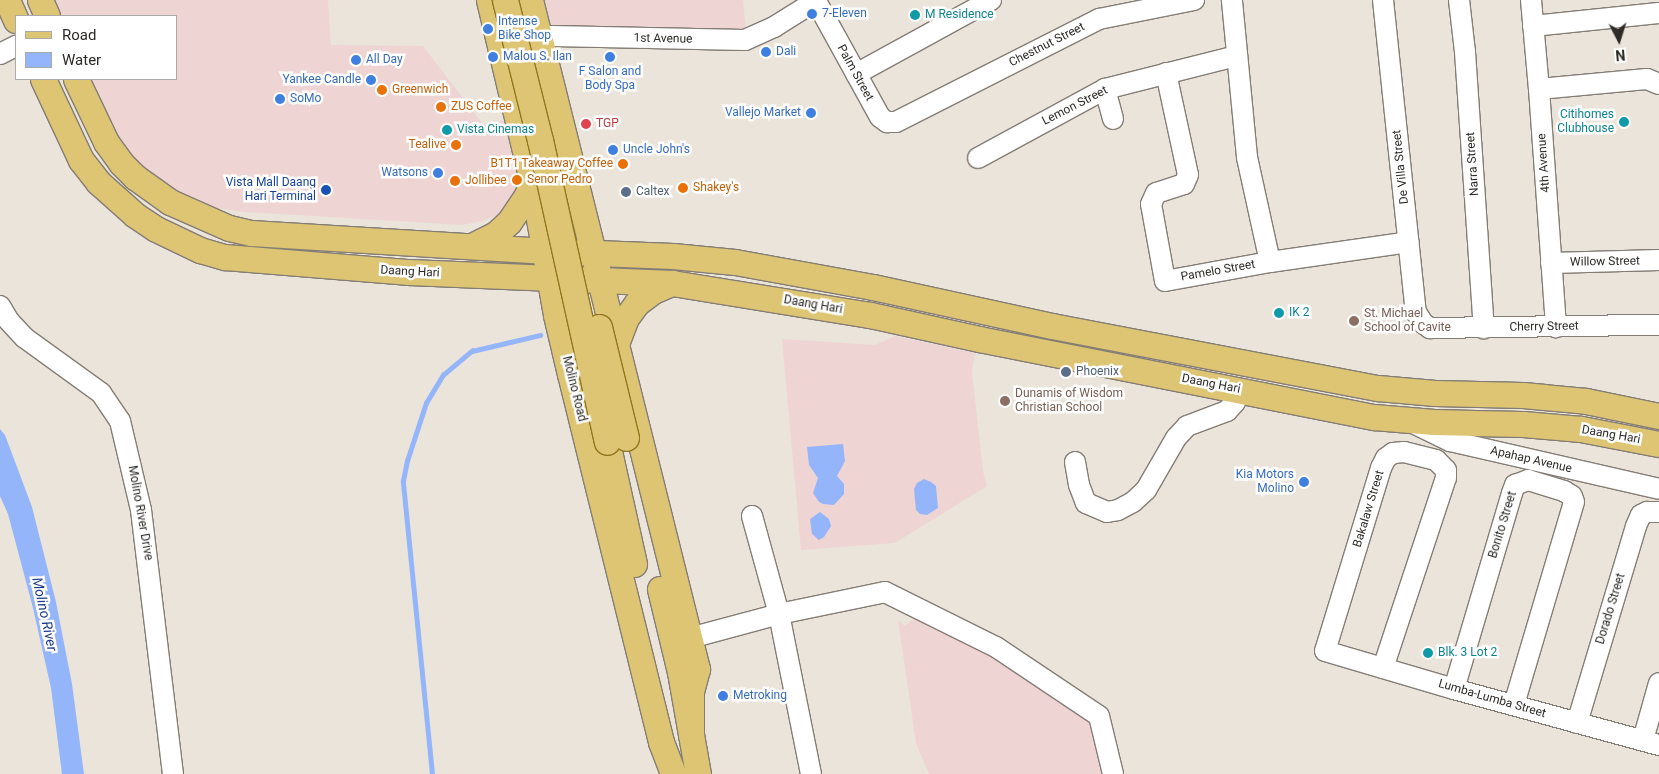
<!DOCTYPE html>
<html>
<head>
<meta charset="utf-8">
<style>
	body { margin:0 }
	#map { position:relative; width:1659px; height:774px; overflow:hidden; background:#ebe4db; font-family:Roboto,sans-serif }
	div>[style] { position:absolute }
	.commercial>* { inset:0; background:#efd4d4 }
	.water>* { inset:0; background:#95b5fa }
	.stream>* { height:4.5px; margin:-2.25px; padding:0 2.25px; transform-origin:2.25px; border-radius:2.25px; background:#95b5fa }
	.roads { filter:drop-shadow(1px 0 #847d75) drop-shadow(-1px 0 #847d75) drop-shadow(0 1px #847d75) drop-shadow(0 -1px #847d75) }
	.minor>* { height:20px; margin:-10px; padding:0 10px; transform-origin:10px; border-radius:10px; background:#fff }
	.major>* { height:25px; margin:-12.5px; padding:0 12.5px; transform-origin:12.5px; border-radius:12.5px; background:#ddc574 }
	.bridges { filter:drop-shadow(1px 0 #90761d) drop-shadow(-1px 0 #90761d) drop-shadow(0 1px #90761d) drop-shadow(0 -1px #90761d) }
	.major-bridge>* { height:25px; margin:-12.5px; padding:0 12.5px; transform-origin:12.5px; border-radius:12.5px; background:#ddc574 }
	.dots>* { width:14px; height:14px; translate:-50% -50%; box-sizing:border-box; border:2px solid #fff; border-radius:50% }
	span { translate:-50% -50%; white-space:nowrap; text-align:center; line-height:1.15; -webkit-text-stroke:5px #fff; paint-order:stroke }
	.shop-label { font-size:12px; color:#366cbe }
	.left { translate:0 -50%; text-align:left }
	.right { translate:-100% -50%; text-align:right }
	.culture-label { font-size:12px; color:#0d838f }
	.street-label { font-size:12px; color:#2d2b27 }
	.food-label { font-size:12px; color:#c56008 }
	.health-label { font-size:12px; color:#be3a42 }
	.transit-label { font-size:12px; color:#164399 }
	.service-label { font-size:12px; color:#4e5e75 }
	.education-label { font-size:12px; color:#785e54 }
	.water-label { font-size:14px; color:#1d3b89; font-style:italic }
	.legend { position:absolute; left:15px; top:15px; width:162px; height:65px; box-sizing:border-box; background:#fff; border:1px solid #abaaa9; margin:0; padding:6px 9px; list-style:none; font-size:15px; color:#2d2b27 }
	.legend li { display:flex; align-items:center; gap:10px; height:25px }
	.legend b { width:25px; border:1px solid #abaaa9 }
	.north { position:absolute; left:1594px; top:15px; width:50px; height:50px; -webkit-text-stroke:4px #fff; paint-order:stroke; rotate:175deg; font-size:14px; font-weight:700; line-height:20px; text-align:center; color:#2d2b27 }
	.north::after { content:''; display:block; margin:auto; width:18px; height:22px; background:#2d2b27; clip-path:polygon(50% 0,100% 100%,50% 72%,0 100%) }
</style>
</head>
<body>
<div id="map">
	<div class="commercial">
		<div style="clip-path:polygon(54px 0,328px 0,331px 45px,423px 46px,483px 124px,503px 120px,520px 188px,504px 212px,486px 220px,463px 225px,244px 212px,217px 208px,185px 197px,135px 161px,119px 143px,88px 79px,176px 79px,176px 16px,61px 16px)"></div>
		<div style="clip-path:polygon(541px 0,743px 0,746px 32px,547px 27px)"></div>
		<div style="clip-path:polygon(895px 336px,975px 353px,972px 372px,983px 471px,987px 486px,895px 543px,801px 550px,782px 339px,875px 345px)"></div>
		<div style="clip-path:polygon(920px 613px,992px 654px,1095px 720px,1104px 774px,929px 774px,916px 743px,898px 620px,905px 626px)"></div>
	</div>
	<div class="water">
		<div style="clip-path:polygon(0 429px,5px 435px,32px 507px,56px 602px,72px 684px,84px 774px,62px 774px,51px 688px,33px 608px,8px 514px,0 496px)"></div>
		<div style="clip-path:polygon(843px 444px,845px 461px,837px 476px,844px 484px,844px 494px,834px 505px,823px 504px,819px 502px,813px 493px,818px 478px,809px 465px,807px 447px)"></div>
		<div style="clip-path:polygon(924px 479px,931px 482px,936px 486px,938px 508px,927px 515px,920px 514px,916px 510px,914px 489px,917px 483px)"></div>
		<div style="clip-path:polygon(820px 512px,829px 519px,831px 526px,824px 537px,819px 540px,812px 534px,810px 519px)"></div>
	</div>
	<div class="stream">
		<div style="left:432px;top:774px;width:294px;rotate:-95.7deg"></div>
		<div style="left:403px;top:481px;width:20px;rotate:-79deg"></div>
		<div style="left:407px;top:461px;width:61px;rotate:-71.9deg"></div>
		<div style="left:426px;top:403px;width:33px;rotate:-59deg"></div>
		<div style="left:443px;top:375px;width:38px;rotate:-40deg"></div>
		<div style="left:472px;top:351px;width:70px;rotate:-13.2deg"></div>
	</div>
	<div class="roads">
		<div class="minor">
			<div style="left:1383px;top:0;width:314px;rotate:84deg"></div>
			<div style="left:1416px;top:312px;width:13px;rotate:58deg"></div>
			<div style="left:1423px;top:323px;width:9px;rotate:36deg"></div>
			<div style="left:1430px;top:328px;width:229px;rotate:-0.8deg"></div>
			<div style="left:1459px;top:0;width:52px;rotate:83.4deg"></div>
			<div style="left:1465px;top:52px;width:277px;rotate:86.1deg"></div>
			<div style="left:1531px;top:0;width:89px;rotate:84.9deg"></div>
			<div style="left:1539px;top:89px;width:239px;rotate:85.9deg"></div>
			<div style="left:816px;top:1px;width:132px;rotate:61.1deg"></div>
			<div style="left:880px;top:117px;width:9px;rotate:36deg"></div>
			<div style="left:887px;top:122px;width:9px"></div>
			<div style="left:896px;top:122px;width:228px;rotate:-26.9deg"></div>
			<div style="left:1099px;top:19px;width:97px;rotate:-11.3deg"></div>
			<div style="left:1533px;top:26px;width:126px;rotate:-5.9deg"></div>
			<div style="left:526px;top:41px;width:26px;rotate:-11deg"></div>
			<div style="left:552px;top:36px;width:193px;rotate:1.2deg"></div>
			<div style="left:745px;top:40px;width:32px;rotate:-24deg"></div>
			<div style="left:774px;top:27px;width:51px;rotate:-32.1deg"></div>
			<div style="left:0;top:54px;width:18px;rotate:-27deg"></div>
			<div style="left:1166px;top:73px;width:104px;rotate:77.8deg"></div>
			<div style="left:1188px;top:175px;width:10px;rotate:114deg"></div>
			<div style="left:1184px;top:184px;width:29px;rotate:162deg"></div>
			<div style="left:1156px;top:193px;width:12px;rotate:114deg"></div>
			<div style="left:1151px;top:204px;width:78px;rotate:79.7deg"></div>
			<div style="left:1165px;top:281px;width:107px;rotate:-10.3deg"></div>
			<div style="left:1270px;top:262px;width:107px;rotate:-102.4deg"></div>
			<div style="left:1247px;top:157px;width:158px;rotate:-95.5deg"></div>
			<div style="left:856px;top:74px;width:154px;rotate:-28.7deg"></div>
			<div style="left:1105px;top:89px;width:31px;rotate:75deg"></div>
			<div style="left:1539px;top:89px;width:108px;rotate:-5.3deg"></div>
			<div style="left:1647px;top:79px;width:13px;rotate:23deg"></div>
			<div style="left:978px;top:158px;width:145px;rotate:-28.5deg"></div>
			<div style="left:1105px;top:89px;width:135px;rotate:-14.1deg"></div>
			<div style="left:1270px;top:262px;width:140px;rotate:-8.2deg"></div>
			<div style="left:1551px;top:263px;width:108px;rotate:-1.6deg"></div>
			<div style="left:0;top:306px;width:17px;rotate:59deg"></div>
			<div style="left:9px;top:321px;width:23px;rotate:47deg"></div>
			<div style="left:25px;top:338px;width:94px;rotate:35.9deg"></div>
			<div style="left:101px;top:393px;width:34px;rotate:56deg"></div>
			<div style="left:120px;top:421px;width:91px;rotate:76.7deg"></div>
			<div style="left:141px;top:510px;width:266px;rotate:83.1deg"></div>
			<div style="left:1409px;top:421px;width:46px;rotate:26deg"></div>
			<div style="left:1450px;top:441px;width:214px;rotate:12.9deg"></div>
			<div style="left:1075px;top:462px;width:23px;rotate:80deg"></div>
			<div style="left:1079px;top:485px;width:19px;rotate:69deg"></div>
			<div style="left:1086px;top:503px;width:23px;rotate:23deg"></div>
			<div style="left:1107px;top:512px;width:11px;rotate:-10deg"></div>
			<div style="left:1118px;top:510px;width:17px;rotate:-28deg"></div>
			<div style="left:1133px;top:502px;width:18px;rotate:-43deg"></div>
			<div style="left:1146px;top:490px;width:60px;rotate:-60deg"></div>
			<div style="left:1176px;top:438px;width:16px;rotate:-47deg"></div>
			<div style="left:1187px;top:426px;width:43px;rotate:-20.6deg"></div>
			<div style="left:1227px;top:411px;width:12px;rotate:-48deg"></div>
			<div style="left:1235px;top:402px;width:13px;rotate:-77deg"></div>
			<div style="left:752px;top:516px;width:102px;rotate:74.6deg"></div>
			<div style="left:779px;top:614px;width:163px;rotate:78.7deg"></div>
			<div style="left:690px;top:638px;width:92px;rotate:-15.1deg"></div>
			<div style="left:779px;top:614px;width:108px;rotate:-11.7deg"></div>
			<div style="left:885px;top:592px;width:124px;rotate:26.4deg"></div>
			<div style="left:996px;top:647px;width:124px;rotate:33.8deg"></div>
			<div style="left:1099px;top:716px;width:60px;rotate:76.4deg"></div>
			<div style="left:1383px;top:668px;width:200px;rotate:-71.7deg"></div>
			<div style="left:1446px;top:478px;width:8px;rotate:-90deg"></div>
			<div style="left:1446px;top:470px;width:14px;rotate:-135deg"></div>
			<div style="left:1436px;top:460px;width:33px;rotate:-166deg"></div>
			<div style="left:1404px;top:452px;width:11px;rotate:175deg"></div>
			<div style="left:1393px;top:453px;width:9px;rotate:144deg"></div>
			<div style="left:1386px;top:458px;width:11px;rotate:117deg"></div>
			<div style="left:1381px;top:468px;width:191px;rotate:107deg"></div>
			<div style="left:1325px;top:651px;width:134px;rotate:16.4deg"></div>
			<div style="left:1454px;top:689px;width:213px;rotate:15.3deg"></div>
			<div style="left:1454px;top:689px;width:204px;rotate:-73.5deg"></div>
			<div style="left:1512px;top:493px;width:9px;rotate:-69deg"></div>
			<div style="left:1515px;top:485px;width:14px;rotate:-21deg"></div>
			<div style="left:1528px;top:480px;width:38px;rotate:17deg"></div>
			<div style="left:1564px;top:491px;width:9px;rotate:32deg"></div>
			<div style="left:1572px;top:496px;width:6px;rotate:72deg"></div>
			<div style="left:1574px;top:502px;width:212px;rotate:106.5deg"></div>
			<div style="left:1577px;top:723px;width:206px;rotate:-73.3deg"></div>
			<div style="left:1636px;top:526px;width:12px;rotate:-66deg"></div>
			<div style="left:1641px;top:515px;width:7px;rotate:-27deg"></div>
			<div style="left:1647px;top:512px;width:12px"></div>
			<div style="left:1643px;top:740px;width:59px;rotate:-74.3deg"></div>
		</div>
		<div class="major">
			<div style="left:7px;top:0;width:22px;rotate:66deg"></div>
			<div style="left:40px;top:0;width:17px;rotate:66deg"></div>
			<div style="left:489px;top:0;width:185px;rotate:76.6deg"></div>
			<div style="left:532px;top:180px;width:137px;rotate:79.9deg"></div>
			<div style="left:556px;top:315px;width:61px;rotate:76.7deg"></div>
			<div style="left:570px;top:374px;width:379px;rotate:76.1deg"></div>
			<div style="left:661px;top:742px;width:34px;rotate:69deg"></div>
			<div style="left:530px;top:0;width:690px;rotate:75.98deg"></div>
			<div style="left:697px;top:669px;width:23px;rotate:105deg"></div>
			<div style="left:691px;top:691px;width:44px;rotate:90deg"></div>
			<div style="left:43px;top:79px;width:89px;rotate:64.9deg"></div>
			<div style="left:81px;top:160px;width:28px;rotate:52deg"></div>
			<div style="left:98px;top:182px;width:50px;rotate:41.7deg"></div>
			<div style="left:135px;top:215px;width:25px;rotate:34deg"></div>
			<div style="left:156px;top:229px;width:49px;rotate:25.5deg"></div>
			<div style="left:200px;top:250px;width:26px;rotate:16deg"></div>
			<div style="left:225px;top:257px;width:185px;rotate:4.7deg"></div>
			<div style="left:409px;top:272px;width:263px;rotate:2.4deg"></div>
			<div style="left:672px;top:283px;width:201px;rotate:9.2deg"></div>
			<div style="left:870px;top:315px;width:112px;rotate:12.4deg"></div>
			<div style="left:979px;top:339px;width:403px;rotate:11.2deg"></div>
			<div style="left:1374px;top:417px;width:60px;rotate:4.8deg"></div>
			<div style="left:1434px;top:422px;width:89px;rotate:1.3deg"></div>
			<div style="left:1523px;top:424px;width:58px;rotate:4.9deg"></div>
			<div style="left:1581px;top:429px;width:79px;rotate:10.9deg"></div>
			<div style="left:76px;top:79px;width:70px;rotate:64.5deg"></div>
			<div style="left:106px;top:142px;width:26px;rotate:54deg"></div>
			<div style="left:121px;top:163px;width:20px;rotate:45deg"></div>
			<div style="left:135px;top:177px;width:43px;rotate:35.5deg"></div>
			<div style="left:170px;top:202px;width:64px;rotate:23.8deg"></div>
			<div style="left:229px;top:228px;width:23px;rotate:13deg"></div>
			<div style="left:251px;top:233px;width:296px;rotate:3.5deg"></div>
			<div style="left:546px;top:251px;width:127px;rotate:2.3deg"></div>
			<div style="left:673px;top:256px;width:62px;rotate:5.5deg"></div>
			<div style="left:735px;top:262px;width:140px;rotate:10.3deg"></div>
			<div style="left:873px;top:287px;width:183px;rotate:12.3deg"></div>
			<div style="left:1052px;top:326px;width:332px;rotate:10.8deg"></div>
			<div style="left:1378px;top:388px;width:57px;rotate:5deg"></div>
			<div style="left:1435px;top:393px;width:88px;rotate:1.3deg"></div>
			<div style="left:1523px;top:395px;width:63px;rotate:5.4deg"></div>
			<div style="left:1586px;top:401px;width:75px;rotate:11.6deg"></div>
			<div style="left:472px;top:246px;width:28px;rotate:-27deg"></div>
			<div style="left:497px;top:233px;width:16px;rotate:-43deg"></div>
			<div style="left:509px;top:222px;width:32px;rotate:-56deg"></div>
			<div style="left:527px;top:195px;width:16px;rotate:-72deg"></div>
			<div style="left:616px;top:344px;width:28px;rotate:-69deg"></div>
			<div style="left:626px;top:318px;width:19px;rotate:-54deg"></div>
			<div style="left:637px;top:303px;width:20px;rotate:-37deg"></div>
			<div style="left:653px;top:291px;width:21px;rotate:-23deg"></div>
			<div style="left:607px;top:442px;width:125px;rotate:77.5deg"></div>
			<div style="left:660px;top:589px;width:85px;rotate:76.5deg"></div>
			<div style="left:680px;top:672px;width:104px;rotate:80deg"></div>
		</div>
	</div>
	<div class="bridges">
		<div class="major-bridge">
			<div style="left:505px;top:0;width:144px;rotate:76deg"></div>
			<div style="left:540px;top:140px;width:309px;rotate:77.5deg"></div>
			<div style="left:599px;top:327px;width:114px;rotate:76.3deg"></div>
		</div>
	</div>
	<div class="dots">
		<div style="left:812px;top:14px;background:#3f7fe0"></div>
		<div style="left:915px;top:15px;background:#0f9aa8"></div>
		<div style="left:488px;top:29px;background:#3f7fe0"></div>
		<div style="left:766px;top:52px;background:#3f7fe0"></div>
		<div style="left:493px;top:57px;background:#3f7fe0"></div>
		<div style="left:610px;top:57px;background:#3f7fe0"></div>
		<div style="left:356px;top:60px;background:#3f7fe0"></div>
		<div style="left:371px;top:80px;background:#3f7fe0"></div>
		<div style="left:382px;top:90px;background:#e8710a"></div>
		<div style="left:280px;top:99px;background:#3f7fe0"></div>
		<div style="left:441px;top:107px;background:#e8710a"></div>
		<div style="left:811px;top:113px;background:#3f7fe0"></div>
		<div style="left:1624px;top:122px;background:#0f9aa8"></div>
		<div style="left:586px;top:124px;background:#e0444e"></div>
		<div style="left:447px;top:130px;background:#0f9aa8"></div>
		<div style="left:456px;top:145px;background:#e8710a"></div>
		<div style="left:613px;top:150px;background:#3f7fe0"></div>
		<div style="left:623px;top:164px;background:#e8710a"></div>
		<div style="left:438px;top:173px;background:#3f7fe0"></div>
		<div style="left:517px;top:180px;background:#e8710a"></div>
		<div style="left:455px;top:181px;background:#e8710a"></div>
		<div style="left:683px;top:188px;background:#e8710a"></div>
		<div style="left:326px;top:190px;background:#1a4fb4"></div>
		<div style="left:626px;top:192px;background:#5c6f8a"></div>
		<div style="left:1279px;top:313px;background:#0f9aa8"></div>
		<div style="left:1354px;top:321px;background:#8d6e63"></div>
		<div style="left:1066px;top:372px;background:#5c6f8a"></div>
		<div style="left:1005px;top:401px;background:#8d6e63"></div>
		<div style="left:1304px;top:482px;background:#3f7fe0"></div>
		<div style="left:1428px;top:653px;background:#0f9aa8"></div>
		<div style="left:723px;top:696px;background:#3f7fe0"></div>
	</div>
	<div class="shop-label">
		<span class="left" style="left:822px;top:14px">7-Eleven</span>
		<span class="left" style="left:498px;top:29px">Intense<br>Bike Shop</span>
		<span class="left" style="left:776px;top:52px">Dali</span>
		<span class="left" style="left:503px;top:57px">Malou S. Ilan</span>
		<span class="left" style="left:366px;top:60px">All Day</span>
		<span style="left:610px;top:79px">F Salon and<br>Body Spa</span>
		<span class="right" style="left:361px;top:80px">Yankee Candle</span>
		<span class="left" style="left:290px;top:99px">SoMo</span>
		<span class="right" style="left:801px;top:113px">Vallejo Market</span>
		<span class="left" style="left:623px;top:150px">Uncle John's</span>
		<span class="right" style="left:428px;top:173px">Watsons</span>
		<span class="right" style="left:1294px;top:482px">Kia Motors<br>Molino</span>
		<span class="left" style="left:733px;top:696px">Metroking</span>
	</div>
	<div class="culture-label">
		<span class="left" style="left:925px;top:15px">M Residence</span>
		<span class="right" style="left:1614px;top:122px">Citihomes<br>Clubhouse</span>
		<span class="left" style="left:457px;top:130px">Vista Cinemas</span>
		<span class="left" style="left:1289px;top:313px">IK 2</span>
		<span class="left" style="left:1438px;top:653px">Blk. 3 Lot 2</span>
	</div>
	<div class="street-label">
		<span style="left:663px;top:39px;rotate:1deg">1st Avenue</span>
		<span style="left:1047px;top:45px;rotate:-27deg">Chestnut Street</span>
		<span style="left:855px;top:73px;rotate:61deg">Palm Street</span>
		<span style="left:1075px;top:106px;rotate:-27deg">Lemon Street</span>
		<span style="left:1544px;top:163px;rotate:-94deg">4th Avenue</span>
		<span style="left:1473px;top:164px;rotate:-94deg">Narra Street</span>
		<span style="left:1401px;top:167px;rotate:-96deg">De Villa Street</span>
		<span style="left:1605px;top:262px;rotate:-1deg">Willow Street</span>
		<span style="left:1218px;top:271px;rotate:-10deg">Pamelo Street</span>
		<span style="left:410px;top:272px;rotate:3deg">Daang Hari</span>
		<span style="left:813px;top:305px;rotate:10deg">Daang Hari</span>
		<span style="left:1544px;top:327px;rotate:-1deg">Cherry Street</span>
		<span style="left:1211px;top:384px;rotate:11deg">Daang Hari</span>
		<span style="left:574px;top:389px;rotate:76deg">Molino Road</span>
		<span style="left:1611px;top:435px;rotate:10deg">Daang Hari</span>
		<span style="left:1531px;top:460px;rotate:13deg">Apahap Avenue</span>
		<span style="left:1369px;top:509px;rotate:-73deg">Bakalaw Street</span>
		<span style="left:140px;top:513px;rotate:80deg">Molino River Drive</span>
		<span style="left:1503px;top:525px;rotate:-73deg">Bonito Street</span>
		<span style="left:1611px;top:609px;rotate:-73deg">Dorado Street</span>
		<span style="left:1492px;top:699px;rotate:16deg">Lumba-Lumba Street</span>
	</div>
	<div class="food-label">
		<span class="left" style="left:392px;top:90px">Greenwich</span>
		<span class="left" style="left:451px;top:107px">ZUS Coffee</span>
		<span class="right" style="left:446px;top:145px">Tealive</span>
		<span class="right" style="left:613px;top:164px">B1T1 Takeaway Coffee</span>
		<span class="left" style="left:527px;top:180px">Senor Pedro</span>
		<span class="left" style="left:465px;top:181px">Jollibee</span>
		<span class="left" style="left:693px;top:188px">Shakey's</span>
	</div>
	<div class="health-label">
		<span class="left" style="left:596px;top:124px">TGP</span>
	</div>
	<div class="transit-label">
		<span class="right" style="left:316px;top:190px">Vista Mall Daang<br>Hari Terminal</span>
	</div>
	<div class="service-label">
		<span class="left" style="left:636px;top:192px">Caltex</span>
		<span class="left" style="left:1076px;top:372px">Phoenix</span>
	</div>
	<div class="education-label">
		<span class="left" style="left:1364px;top:321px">St. Michael<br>School of Cavite</span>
		<span class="left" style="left:1015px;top:401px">Dunamis of Wisdom<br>Christian School</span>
	</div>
	<div class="water-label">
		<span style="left:45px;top:614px;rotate:78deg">Molino River</span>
	</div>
	<ul class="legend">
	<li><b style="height:6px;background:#ddc574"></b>Road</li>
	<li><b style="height:14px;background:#95b5fa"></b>Water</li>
	</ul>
	<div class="north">N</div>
</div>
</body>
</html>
